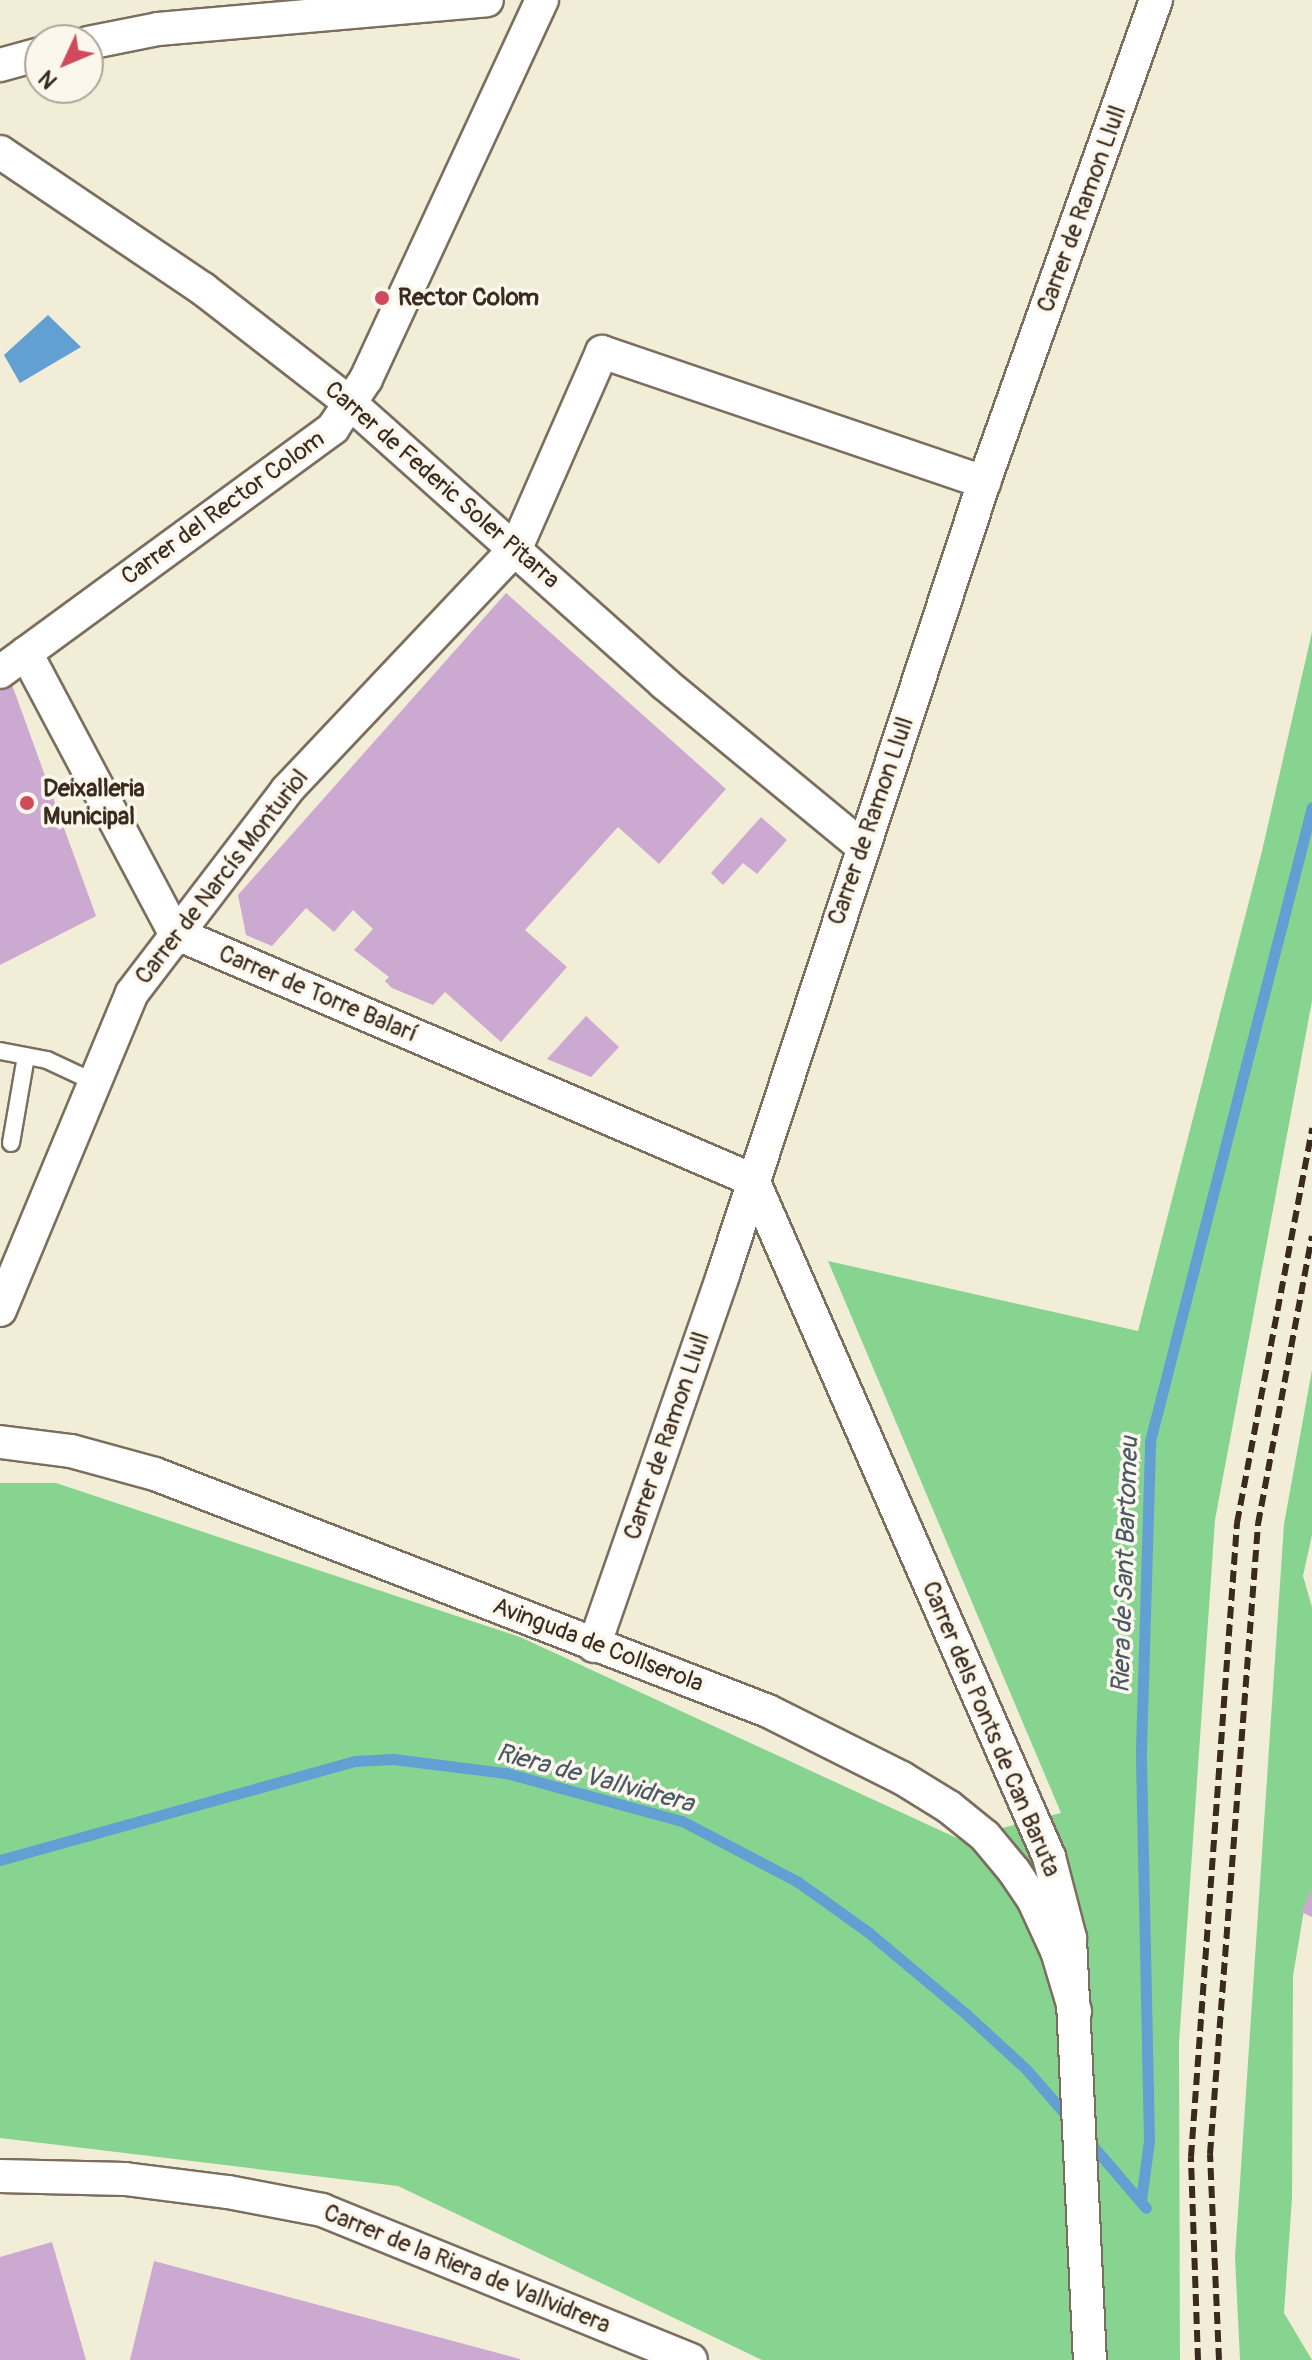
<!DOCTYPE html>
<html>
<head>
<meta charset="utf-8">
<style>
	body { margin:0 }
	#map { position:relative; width:1312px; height:2360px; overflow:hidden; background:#f2edd7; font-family:Pangolin,sans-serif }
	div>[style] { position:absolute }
	.green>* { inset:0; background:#87d491 }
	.water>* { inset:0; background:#629fd3 }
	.stream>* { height:11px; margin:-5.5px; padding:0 5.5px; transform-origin:5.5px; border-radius:5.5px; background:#629fd3 }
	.building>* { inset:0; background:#cca9d1 }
	.roads { filter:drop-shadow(2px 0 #7b6e5f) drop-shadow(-2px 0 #7b6e5f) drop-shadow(0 2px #7b6e5f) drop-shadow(0 -2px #7b6e5f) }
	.service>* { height:16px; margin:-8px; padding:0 8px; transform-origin:8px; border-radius:8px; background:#fff }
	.minor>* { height:32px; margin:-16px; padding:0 16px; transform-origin:16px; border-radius:16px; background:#fff }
	.rail>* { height:6px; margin-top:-3px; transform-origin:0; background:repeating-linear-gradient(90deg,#3b2a1e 0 12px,transparent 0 18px) }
	.dots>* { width:22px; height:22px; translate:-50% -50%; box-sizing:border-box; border:4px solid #fbf7ec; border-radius:50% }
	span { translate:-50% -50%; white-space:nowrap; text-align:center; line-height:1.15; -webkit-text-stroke:7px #fbf7ec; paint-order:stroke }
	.street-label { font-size:24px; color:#3b2a1e }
	.poi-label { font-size:24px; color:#3b2a1e; font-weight:700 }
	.left { translate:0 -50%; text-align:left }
	.water-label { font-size:26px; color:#4b5966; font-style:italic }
	.north { position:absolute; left:24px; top:24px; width:80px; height:80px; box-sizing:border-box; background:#fbf7ec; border:2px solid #aea59a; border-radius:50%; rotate:226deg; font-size:22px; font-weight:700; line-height:32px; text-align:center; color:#3b2a1e }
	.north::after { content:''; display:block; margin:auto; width:28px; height:36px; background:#d1495b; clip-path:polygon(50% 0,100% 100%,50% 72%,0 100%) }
</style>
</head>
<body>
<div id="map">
	<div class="green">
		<div style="clip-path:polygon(1312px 632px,1312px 1001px,1215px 1520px,1179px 2043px,1180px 2360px,762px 2360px,398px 2186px,0 2138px,0 1483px,56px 1483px,520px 1637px,959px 1839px,1061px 1813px,828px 1261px,1138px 1331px,1262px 851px)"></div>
		<div style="clip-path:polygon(1312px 1370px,1312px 1535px,1303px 1576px,1312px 1607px,1312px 1890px,1304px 1910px,1293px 1976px,1292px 2198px,1284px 2313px,1312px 2360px,1240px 2360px,1235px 2257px,1284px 1524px)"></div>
	</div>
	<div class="water">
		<div style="clip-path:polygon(48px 315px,81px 347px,20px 383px,4px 355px)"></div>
	</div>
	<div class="stream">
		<div style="left:0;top:1860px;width:369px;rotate:-15.6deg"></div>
		<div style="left:355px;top:1761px;width:38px;rotate:-3deg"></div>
		<div style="left:393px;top:1759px;width:114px;rotate:7.1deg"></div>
		<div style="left:506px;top:1773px;width:182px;rotate:15.3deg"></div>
		<div style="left:682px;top:1821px;width:131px;rotate:27.7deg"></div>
		<div style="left:798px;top:1882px;width:86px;rotate:35.5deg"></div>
		<div style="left:868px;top:1932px;width:128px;rotate:39.9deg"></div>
		<div style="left:966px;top:2014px;width:81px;rotate:42.5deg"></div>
		<div style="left:1026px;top:2069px;width:70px;rotate:49deg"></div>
		<div style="left:1086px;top:2138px;width:92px;rotate:49.4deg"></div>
		<div style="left:1141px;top:2200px;width:60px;rotate:-82.3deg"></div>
		<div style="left:1149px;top:2141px;width:391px;rotate:-91.2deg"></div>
		<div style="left:1141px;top:1750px;width:309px;rotate:-88.3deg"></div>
		<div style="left:1150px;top:1441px;width:654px;rotate:-75.67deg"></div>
	</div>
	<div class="building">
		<div style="clip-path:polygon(506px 593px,726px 789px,659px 864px,618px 827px,525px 930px,567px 967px,501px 1042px,445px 992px,433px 1005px,392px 988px,385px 981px,389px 977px,354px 950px,373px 929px,353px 910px,334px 932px,306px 908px,272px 946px,246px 935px,238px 895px)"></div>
		<div style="clip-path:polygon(11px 682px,96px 916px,0 965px,0 690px)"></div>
		<div style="clip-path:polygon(761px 817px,787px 840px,757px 874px,743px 863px,723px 885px,711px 873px)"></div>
		<div style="clip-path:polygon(586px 1016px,619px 1047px,591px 1077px,547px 1059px)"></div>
		<div style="clip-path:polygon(1312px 1889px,1312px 1917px,1301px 1912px)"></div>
		<div style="clip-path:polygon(52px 2242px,86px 2360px,0 2360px,0 2257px)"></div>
		<div style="clip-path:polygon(154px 2261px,520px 2359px,520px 2360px,130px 2360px)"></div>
	</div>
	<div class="roads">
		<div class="service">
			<div style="left:0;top:1051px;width:48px;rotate:10.8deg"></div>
			<div style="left:47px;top:1060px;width:52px;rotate:25.1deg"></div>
			<div style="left:11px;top:1143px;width:88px;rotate:-80.2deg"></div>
		</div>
		<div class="minor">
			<div style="left:88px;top:43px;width:71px;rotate:-11.3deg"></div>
			<div style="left:158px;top:29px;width:330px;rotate:-5deg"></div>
			<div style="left:0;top:65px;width:41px;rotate:-15.4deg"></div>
			<div style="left:0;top:152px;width:245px;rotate:34deg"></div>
			<div style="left:203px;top:289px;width:186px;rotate:37.8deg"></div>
			<div style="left:350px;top:403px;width:421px;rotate:41.7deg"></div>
			<div style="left:664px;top:683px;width:256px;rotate:39.5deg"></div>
			<div style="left:26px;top:653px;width:317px;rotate:62deg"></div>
			<div style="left:175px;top:933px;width:629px;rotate:23.14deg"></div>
			<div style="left:0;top:672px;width:413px;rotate:-36.2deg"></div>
			<div style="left:333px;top:428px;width:59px;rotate:-56deg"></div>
			<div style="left:366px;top:379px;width:418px;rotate:-65.1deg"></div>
			<div style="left:753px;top:1180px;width:739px;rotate:66.38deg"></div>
			<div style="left:1049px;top:1857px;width:84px;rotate:75.5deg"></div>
			<div style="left:1070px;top:1938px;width:422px;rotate:87.3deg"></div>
			<div style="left:0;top:1310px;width:343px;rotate:-67.4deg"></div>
			<div style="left:132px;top:993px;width:255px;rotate:-52.6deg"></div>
			<div style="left:287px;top:790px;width:333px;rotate:-46.6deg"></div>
			<div style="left:516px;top:548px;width:214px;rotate:-66.3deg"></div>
			<div style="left:602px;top:352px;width:404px;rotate:18.8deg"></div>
			<div style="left:0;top:1442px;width:72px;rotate:7.2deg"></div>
			<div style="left:71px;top:1451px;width:87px;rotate:15.3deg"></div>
			<div style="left:155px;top:1474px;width:657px;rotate:21.14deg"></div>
			<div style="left:768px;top:1711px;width:150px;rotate:26.6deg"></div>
			<div style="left:902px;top:1778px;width:55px;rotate:31.7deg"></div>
			<div style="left:949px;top:1807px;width:46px;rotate:38.9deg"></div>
			<div style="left:985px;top:1836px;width:45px;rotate:50.4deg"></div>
			<div style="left:1014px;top:1871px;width:36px;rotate:56deg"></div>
			<div style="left:1034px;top:1901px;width:55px;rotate:65.3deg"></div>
			<div style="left:1057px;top:1951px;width:63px;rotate:73.3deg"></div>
			<div style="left:594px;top:1646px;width:393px;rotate:-70.8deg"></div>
			<div style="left:723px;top:1275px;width:835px;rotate:-71.78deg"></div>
			<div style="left:984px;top:482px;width:512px;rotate:-70.36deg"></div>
			<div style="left:0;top:2176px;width:125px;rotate:1.4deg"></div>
			<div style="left:125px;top:2179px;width:104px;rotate:7.2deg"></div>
			<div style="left:228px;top:2192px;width:96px;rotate:10.8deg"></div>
			<div style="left:322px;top:2210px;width:398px;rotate:22.1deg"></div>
		</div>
	</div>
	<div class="rail">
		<div style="left:1198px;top:2360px;width:203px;rotate:-92deg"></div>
		<div style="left:1191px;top:2157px;width:636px;rotate:-85.85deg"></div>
		<div style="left:1237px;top:1523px;width:402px;rotate:-79.2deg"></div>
		<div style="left:1219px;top:2360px;width:206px;rotate:-92.5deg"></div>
		<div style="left:1210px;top:2154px;width:632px;rotate:-85.64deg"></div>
		<div style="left:1258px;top:1524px;width:293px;rotate:-79.4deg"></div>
	</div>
	<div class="dots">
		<div style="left:382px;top:298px;background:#d1495b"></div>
		<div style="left:27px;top:803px;background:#d1495b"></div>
	</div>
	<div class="street-label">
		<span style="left:1082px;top:209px;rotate:-70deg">Carrer de Ramon Llull</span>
		<span style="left:442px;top:485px;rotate:41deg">Carrer de Federic Soler Pitarra</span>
		<span style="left:223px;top:508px;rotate:-36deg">Carrer del Rector Colom</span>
		<span style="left:871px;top:821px;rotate:-71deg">Carrer de Ramon Llull</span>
		<span style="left:222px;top:877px;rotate:-52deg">Carrer de Narcís Monturiol</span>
		<span style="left:318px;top:994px;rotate:23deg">Carrer de Torre Balarí</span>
		<span style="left:667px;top:1436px;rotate:-71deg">Carrer de Ramon Llull</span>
		<span style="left:598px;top:1645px;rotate:21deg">Avinguda de Collserola</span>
		<span style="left:991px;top:1729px;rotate:67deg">Carrer dels Ponts de Can Baruta</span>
		<span style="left:467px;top:2269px;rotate:22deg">Carrer de la Riera de Vallvidrera</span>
	</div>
	<div class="poi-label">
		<span class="left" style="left:398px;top:298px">Rector Colom</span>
		<span class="left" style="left:43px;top:803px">Deixalleria<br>Municipal</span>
	</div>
	<div class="water-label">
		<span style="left:1126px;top:1565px;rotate:-88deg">Riera de Sant Bartomeu</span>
		<span style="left:595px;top:1779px;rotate:15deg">Riera de Vallvidrera</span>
	</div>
	<div class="north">N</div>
</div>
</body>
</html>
